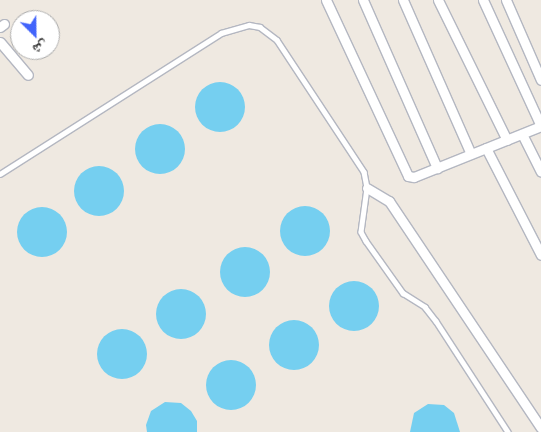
<!DOCTYPE html>
<html>
<head>
<meta charset="utf-8">
<style>
	body { margin:0 }
	#map { position:relative; width:541px; height:432px; overflow:hidden; background:#efe9e1; font-family:"Open Sans","Noto Naskh Arabic",sans-serif }
	div>[style] { position:absolute }
	.water>* { inset:0; background:#75cff0 }
	.round { border-radius:50% }
	.roads { filter:drop-shadow(1px 0 #b4b7c1) drop-shadow(-1px 0 #b4b7c1) drop-shadow(0 1px #b4b7c1) drop-shadow(0 -1px #b4b7c1) }
	.service>* { height:4.5px; margin:-2.25px; padding:0 2.25px; transform-origin:2.25px; border-radius:2.25px; background:#fff }
	.minor>* { height:9px; margin:-4.5px; padding:0 4.5px; transform-origin:4.5px; border-radius:4.5px; background:#fff }
	span { translate:-50% -50%; white-space:nowrap; text-align:center; line-height:1.15; -webkit-text-stroke:5px #fff; paint-order:stroke }
	.north { position:absolute; left:10px; top:10px; width:50px; height:50px; box-sizing:border-box; background:#fff; border:1px solid #ababab; border-radius:50%; rotate:157deg; font-size:14px; font-weight:700; line-height:20px; text-align:center; color:#2e2e2e }
	.north::after { content:''; display:block; margin:auto; width:18px; height:22px; background:#4264fb; clip-path:polygon(50% 0,100% 100%,50% 72%,0 100%) }
</style>
</head>
<body>
<div id="map">
	<div class="water">
		<div class="round" style="left:195px;top:82px;width:50px;height:50px"></div>
		<div class="round" style="left:135px;top:124px;width:50px;height:50px"></div>
		<div class="round" style="left:74px;top:166px;width:50px;height:50px"></div>
		<div class="round" style="left:280px;top:206px;width:50px;height:50px"></div>
		<div class="round" style="left:17px;top:207px;width:50px;height:50px"></div>
		<div class="round" style="left:220px;top:247px;width:50px;height:50px"></div>
		<div class="round" style="left:329px;top:281px;width:50px;height:50px"></div>
		<div class="round" style="left:156px;top:289px;width:50px;height:50px"></div>
		<div class="round" style="left:269px;top:320px;width:50px;height:50px"></div>
		<div class="round" style="left:97px;top:329px;width:50px;height:50px"></div>
		<div class="round" style="left:206px;top:360px;width:50px;height:50px"></div>
		<div style="clip-path:polygon(165px 402px,181px 403px,191px 411px,197px 421px,197px 432px,147px 432px,146px 425px,151px 411px)"></div>
		<div style="clip-path:polygon(428px 404px,444px 405px,454px 413px,460px 432px,410px 432px,414px 413px)"></div>
	</div>
	<div class="roads">
		<div class="service">
			<div style="left:0;top:174px;width:262px;rotate:-32.5deg"></div>
			<div style="left:221px;top:33px;width:29px;rotate:-16deg"></div>
			<div style="left:249px;top:25px;width:11px;rotate:10deg"></div>
			<div style="left:260px;top:27px;width:21px;rotate:37deg"></div>
			<div style="left:277px;top:40px;width:158px;rotate:56.6deg"></div>
			<div style="left:364px;top:172px;width:16px;rotate:79deg"></div>
			<div style="left:367px;top:188px;width:44px;rotate:97.8deg"></div>
			<div style="left:361px;top:232px;width:10px;rotate:61deg"></div>
			<div style="left:366px;top:241px;width:64px;rotate:54.6deg"></div>
			<div style="left:403px;top:293px;width:26px;rotate:32deg"></div>
			<div style="left:425px;top:307px;width:18px;rotate:52deg"></div>
			<div style="left:436px;top:321px;width:132px;rotate:57deg"></div>
		</div>
		<div class="minor">
			<div style="left:326px;top:0;width:194px;rotate:65deg"></div>
			<div style="left:408px;top:176px;width:6px;rotate:9deg"></div>
			<div style="left:414px;top:177px;width:137px;rotate:-21.9deg"></div>
			<div style="left:363px;top:0;width:184px;rotate:66.2deg"></div>
			<div style="left:403px;top:0;width:168px;rotate:66.2deg"></div>
			<div style="left:438px;top:0;width:156px;rotate:63.8deg"></div>
			<div style="left:483px;top:0;width:139px;rotate:65.3deg"></div>
			<div style="left:506px;top:0;width:87px;rotate:66.4deg"></div>
			<div style="left:0;top:27px;width:5px;rotate:-37deg"></div>
			<div style="left:0;top:42px;width:43px;rotate:49.7deg"></div>
			<div style="left:522px;top:134px;width:42px;rotate:63.4deg"></div>
			<div style="left:486px;top:148px;width:120px;rotate:62.8deg"></div>
			<div style="left:367px;top:188px;width:26px;rotate:31deg"></div>
			<div style="left:389px;top:201px;width:273px;rotate:56.2deg"></div>
		</div>
	</div>
	<div class="north">ش</div>
</div>
</body>
</html>
